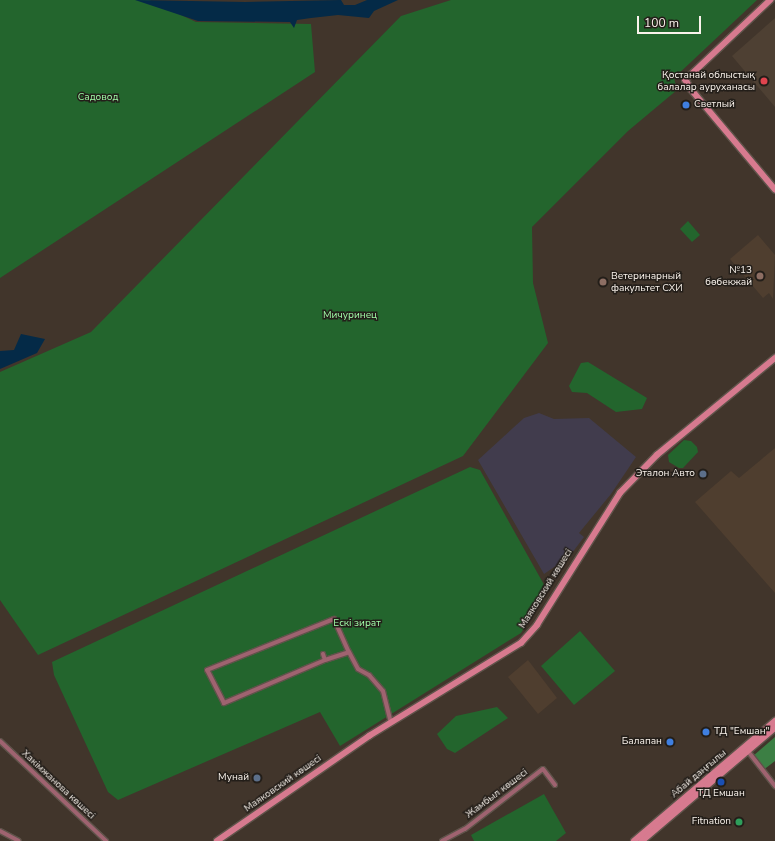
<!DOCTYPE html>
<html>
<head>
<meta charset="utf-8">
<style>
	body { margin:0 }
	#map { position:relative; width:775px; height:841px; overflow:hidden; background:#41352b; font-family:"Nunito Sans",sans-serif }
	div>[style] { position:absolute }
	.built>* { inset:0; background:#4f3e2f }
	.industrial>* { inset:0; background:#413c4d }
	.medical>* { inset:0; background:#4e4033 }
	.green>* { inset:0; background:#23652d }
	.forest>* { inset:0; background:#3c7f44 }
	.water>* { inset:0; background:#042a47 }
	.roads { filter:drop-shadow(1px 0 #5f534a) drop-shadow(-1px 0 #5f534a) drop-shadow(0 1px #5f534a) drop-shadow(0 -1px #5f534a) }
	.minor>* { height:4px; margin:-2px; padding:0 2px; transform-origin:2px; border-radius:2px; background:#9f6370 }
	.secondary>* { height:5.5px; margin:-2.75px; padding:0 2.75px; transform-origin:2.75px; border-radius:2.75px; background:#d77a8f }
	.dots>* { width:11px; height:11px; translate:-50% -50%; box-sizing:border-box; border:2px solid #231e19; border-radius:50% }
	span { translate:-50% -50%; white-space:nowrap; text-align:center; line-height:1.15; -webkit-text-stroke:3px #231e19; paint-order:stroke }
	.poi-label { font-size:10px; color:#faf3ec }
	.right { translate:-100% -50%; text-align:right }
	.left { translate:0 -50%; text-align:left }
	.park-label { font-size:10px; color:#a0fca8 }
	.street-label { font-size:10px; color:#faf3ec }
	.scale { position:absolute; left:637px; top:16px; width:64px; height:18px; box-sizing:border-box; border:2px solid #faf3ec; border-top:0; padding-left:5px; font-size:12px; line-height:14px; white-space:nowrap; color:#faf3ec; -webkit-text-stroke:3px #231e19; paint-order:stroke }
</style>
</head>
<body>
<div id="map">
	<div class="built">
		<div style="clip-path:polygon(758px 235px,775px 255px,773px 299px,769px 293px,763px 298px,730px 259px)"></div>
		<div style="clip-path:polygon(775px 448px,775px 593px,695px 502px,731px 471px,739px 478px)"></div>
		<div style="clip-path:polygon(528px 660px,557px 698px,538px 714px,508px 677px)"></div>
	</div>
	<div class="industrial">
		<div style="clip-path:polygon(539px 413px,554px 419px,589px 418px,636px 457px,611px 494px,579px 533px,584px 537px,569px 557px,544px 574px,478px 460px,524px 418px)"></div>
	</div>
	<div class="medical">
		<div style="clip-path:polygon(775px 18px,775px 107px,732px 56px)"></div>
	</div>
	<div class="green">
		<div style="clip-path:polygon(0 0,149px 0,196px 22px,311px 24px,315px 72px,0 278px)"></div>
		<div style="clip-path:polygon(451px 0,757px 0,674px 78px,677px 90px,628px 131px,532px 227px,533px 283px,548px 343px,463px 456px,38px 655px,0 600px,0 372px,91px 332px,401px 16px)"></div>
		<div style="clip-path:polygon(688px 221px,700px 235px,692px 242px,680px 229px)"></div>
		<div style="clip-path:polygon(588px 362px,647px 398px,642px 409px,616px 412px,587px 393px,572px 392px,569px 386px,581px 363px)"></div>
		<div style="clip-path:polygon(684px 440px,691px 441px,697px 447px,698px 452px,683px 468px,679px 468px,669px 462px,668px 455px)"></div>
		<div style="clip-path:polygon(470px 467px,480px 470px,547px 590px,521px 633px,340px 746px,320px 712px,118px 800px,108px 792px,54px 675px,52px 662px)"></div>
		<div style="clip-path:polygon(580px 631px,615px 671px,574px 705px,541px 666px)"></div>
		<div style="clip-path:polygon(497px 707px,508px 718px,455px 753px,447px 749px,437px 734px,456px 716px)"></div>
		<div style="clip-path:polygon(544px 794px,566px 833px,556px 841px,474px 841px,471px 835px)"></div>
	</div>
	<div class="forest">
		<div style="clip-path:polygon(775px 737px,775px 761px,762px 771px,753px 756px)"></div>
	</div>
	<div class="water">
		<div style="clip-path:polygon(135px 0,245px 2px,341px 0,344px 5px,355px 5px,367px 0,398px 0,374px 11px,369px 18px,338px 15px,311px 18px,297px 20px,294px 28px,290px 22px,198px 21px)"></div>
		<div style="clip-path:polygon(21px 334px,45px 339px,37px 353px,0 369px,0 351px,14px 350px)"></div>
	</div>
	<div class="roads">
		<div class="minor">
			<div style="left:323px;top:654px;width:6px;rotate:72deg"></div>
			<div style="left:325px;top:660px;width:25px;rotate:-18deg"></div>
			<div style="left:349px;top:652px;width:19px;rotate:62deg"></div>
			<div style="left:358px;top:669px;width:13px;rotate:29deg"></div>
			<div style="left:369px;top:675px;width:21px;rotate:49deg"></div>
			<div style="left:383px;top:691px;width:32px;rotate:76deg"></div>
			<div style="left:325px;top:660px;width:110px;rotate:156.9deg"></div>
			<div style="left:224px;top:703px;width:37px;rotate:-117deg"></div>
			<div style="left:207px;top:670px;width:137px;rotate:-21.9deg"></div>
			<div style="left:334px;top:619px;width:36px;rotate:66deg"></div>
			<div style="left:0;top:741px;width:146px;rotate:43.3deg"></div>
			<div style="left:747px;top:750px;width:46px;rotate:52.1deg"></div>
			<div style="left:0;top:831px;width:21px;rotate:28deg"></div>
			<div style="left:442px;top:841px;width:26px;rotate:-28deg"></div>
			<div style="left:465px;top:829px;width:98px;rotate:-37.6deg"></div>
			<div style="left:543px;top:769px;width:20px;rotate:53deg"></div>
		</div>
		<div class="secondary">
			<div style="left:771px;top:0;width:117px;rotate:136.7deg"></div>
			<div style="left:686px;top:80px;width:10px;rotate:61deg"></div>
			<div style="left:691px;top:89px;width:131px;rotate:50deg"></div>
			<div style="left:217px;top:841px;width:185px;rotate:-34.6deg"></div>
			<div style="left:369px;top:736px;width:178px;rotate:-31.5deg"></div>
			<div style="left:521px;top:643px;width:24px;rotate:-48deg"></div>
			<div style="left:537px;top:625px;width:156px;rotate:-57.8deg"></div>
			<div style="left:620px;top:493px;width:53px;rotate:-45.8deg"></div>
			<div style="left:657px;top:455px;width:153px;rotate:-39.4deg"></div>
			<div style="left:634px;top:841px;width:185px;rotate:-40.4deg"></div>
			<div style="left:642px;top:841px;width:175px;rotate:-40.4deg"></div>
		</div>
	</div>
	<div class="dots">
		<div style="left:764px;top:81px;background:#e0444e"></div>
		<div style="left:686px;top:105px;background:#3f7fe0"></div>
		<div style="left:760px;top:276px;background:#8d6e63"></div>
		<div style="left:603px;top:282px;background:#8d6e63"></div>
		<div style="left:703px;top:474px;background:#5c6f8a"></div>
		<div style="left:706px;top:732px;background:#3f7fe0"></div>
		<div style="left:670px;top:742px;background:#3f7fe0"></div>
		<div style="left:257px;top:778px;background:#5c6f8a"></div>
		<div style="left:721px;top:782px;background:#1a4fb4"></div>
		<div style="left:739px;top:822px;background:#2e9e5b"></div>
	</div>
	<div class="poi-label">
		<span class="right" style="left:755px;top:81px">Қостанай облыстық<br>балалар ауруханасы</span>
		<span class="left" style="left:694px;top:105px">Светлый</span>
		<span class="right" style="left:752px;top:276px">№13<br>бөбекжай</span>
		<span class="left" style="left:611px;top:282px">Ветеринарный<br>факультет СХИ</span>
		<span class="right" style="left:695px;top:474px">Эталон Авто</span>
		<span class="left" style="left:714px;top:732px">ТД "Емшан"</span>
		<span class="right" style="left:662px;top:742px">Балапан</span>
		<span class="right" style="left:249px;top:778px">Мунай</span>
		<span style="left:721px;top:794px">ТД Емшан</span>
		<span class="right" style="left:731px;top:822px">Fitnation</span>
	</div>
	<div class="park-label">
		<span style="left:98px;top:98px">Садовод</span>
		<span style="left:350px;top:316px">Мичуринец</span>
		<span style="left:357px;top:624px">Ескі зират</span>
	</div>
	<div class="street-label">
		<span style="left:546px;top:589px;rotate:-58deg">Маяковский көшесі</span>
		<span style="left:699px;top:774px;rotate:-40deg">Абай даңғылы</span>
		<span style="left:283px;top:784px;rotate:-35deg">Маяковский көшесі</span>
		<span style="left:58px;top:785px;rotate:43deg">Хакімжанова көшесі</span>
		<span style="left:497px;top:794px;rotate:-37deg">Жамбыл көшесі</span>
	</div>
	<div class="scale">100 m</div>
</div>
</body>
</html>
